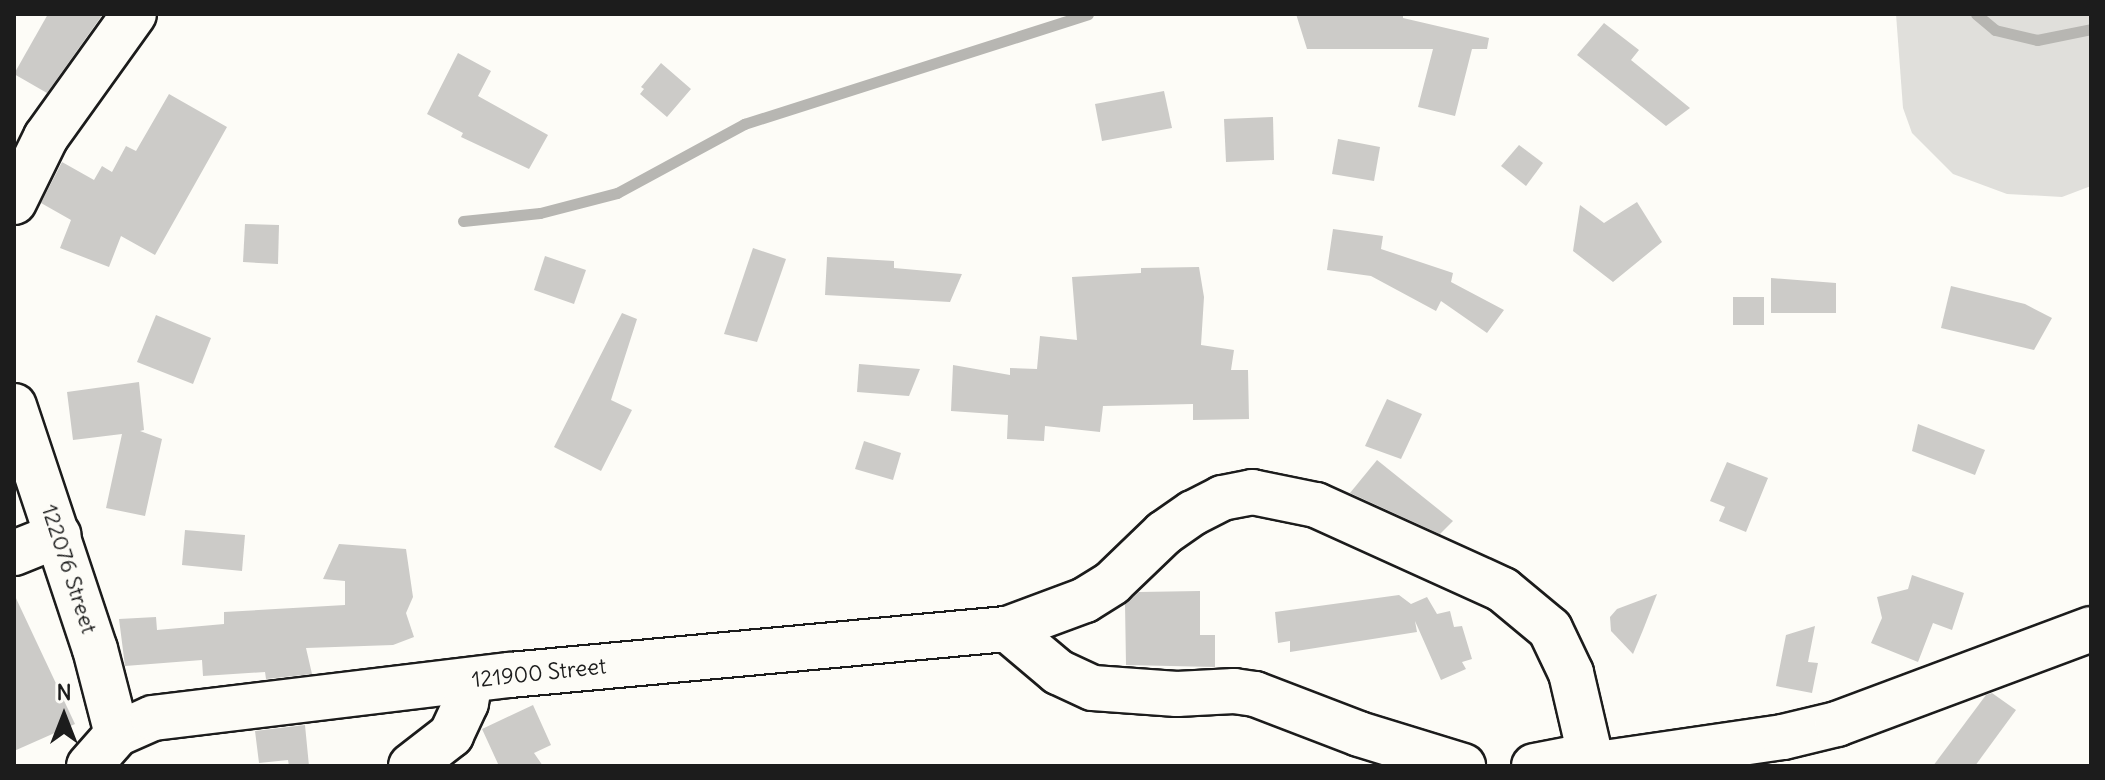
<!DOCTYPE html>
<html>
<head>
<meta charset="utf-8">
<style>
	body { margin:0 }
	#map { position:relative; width:2105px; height:780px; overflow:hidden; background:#fdfcf7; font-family:Delius,sans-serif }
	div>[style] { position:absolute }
	.green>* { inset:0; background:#e0dfdb }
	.stream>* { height:11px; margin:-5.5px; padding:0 5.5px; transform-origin:5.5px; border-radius:5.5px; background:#b7b6b2 }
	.building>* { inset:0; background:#cccbc8 }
	.roads { filter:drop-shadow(2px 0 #1c1c1c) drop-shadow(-2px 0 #1c1c1c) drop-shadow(0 2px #1c1c1c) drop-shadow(0 -2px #1c1c1c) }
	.minor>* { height:44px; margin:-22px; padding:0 22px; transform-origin:22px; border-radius:22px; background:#fdfcf7 }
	span { translate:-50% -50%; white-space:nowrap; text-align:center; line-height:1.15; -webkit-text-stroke:7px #fdfcf7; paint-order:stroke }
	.street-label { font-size:22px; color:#1c1c1c }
	.frame { position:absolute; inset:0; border:16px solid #1c1c1c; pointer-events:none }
	.north { position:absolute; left:24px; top:676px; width:80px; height:80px; -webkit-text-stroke:6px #fdfcf7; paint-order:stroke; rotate:0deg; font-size:22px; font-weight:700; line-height:32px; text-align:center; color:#1c1c1c }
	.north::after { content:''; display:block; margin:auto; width:28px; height:36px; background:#1c1c1c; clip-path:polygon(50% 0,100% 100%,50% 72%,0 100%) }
</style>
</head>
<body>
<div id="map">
	<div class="green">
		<div style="clip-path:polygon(1896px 14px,2091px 14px,2091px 186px,2062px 197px,2007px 194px,1953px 174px,1912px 133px,1903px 108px)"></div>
	</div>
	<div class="stream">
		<div style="left:1976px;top:14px;width:25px;rotate:40deg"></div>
		<div style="left:1995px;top:30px;width:43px;rotate:13.4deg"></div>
		<div style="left:2037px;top:40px;width:55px;rotate:-11.5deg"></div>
		<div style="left:463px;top:221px;width:77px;rotate:-5.9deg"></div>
		<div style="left:540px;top:213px;width:80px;rotate:-14.6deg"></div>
		<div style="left:617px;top:193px;width:145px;rotate:-28.5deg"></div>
		<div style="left:744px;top:124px;width:361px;rotate:-17.7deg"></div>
	</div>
	<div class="building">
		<div style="clip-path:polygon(48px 14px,103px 14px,47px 93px,14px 74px)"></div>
		<div style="clip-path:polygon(1296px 14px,1403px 14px,1403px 18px,1489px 38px,1487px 49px,1472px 49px,1455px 116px,1418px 107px,1433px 49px,1307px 49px)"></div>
		<div style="clip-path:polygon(1604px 23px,1639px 50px,1631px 60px,1690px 108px,1666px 126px,1577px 55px)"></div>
		<div style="clip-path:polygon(458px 53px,491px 71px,478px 96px,548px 135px,529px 169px,461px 137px,463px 133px,427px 114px)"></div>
		<div style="clip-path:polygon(661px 63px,691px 89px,667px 117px,640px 94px,644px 89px,641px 87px)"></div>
		<div style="clip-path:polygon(1164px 91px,1172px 128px,1102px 141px,1095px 104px)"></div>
		<div style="clip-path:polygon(169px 94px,227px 127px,155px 255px,121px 236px,109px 267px,60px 248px,71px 220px,41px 203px,62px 162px,94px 180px,102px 166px,112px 172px,126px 146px,136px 151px)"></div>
		<div style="clip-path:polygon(1273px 117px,1274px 160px,1226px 162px,1224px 119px)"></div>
		<div style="clip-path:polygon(1338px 139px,1380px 147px,1374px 181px,1332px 174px)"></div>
		<div style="clip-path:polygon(1519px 145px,1543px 163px,1526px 186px,1501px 166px)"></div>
		<div style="clip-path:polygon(1637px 202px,1662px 242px,1613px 282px,1573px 251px,1580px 205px,1604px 223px)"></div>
		<div style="clip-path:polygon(245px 224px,279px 225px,278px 264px,243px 262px)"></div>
		<div style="clip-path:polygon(1333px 229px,1383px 236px,1381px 249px,1453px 273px,1451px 282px,1504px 310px,1487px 333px,1441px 301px,1436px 311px,1371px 276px,1327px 270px)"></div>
		<div style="clip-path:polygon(753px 248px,786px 259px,757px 342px,724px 334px)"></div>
		<div style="clip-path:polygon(545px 256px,586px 270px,574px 304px,534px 290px)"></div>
		<div style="clip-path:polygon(827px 257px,894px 261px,894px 268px,962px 274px,950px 302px,825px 295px)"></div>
		<div style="clip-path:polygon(1199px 267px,1204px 297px,1201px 345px,1234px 350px,1231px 370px,1248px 370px,1249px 419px,1193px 420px,1193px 404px,1103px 406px,1100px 432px,1045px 426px,1044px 441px,1007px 439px,1008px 415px,951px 411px,953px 365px,1010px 375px,1010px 368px,1037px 369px,1040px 336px,1077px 340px,1072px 277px,1141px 273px,1141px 268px)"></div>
		<div style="clip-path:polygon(1771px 278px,1836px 283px,1836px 313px,1771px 313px)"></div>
		<div style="clip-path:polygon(1951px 286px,2025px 304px,2052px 318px,2034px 350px,1941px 328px)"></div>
		<div style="clip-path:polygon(1733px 297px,1764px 297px,1764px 325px,1733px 325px)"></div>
		<div style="clip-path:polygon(622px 313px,637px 319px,611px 400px,632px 410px,601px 471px,554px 447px)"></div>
		<div style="clip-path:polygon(156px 315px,211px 338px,193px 384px,137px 362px)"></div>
		<div style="clip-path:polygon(859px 364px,920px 369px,909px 396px,857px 392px)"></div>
		<div style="clip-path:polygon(139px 382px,144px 430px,140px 431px,162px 439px,145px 516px,106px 508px,122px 434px,73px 440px,67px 392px)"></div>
		<div style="clip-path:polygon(1387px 399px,1422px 414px,1401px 459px,1365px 446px)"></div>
		<div style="clip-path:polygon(1918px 424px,1985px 450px,1975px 475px,1912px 451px)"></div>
		<div style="clip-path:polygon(864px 441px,901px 453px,893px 480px,855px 469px)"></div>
		<div style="clip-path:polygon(1377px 460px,1453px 521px,1440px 534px,1350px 493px)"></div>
		<div style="clip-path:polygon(1727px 462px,1768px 478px,1746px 532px,1719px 521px,1725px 507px,1710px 501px)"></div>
		<div style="clip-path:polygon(185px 530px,245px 535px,242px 571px,182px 565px)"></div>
		<div style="clip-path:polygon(339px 544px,406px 549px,413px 597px,406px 613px,414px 637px,393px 645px,306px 648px,312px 674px,266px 679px,265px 672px,203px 676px,202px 660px,125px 666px,119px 619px,156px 617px,157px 630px,224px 624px,224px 612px,345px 605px,345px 581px,323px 579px)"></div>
		<div style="clip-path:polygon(1912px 575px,1964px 593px,1952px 630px,1933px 623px,1918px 662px,1871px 643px,1882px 618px,1877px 597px,1908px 589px)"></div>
		<div style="clip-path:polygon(1200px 591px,1200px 635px,1215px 635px,1215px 667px,1126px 665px,1125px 604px,1139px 592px)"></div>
		<div style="clip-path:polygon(14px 594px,75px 724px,14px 751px)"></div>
		<div style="clip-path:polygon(1657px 594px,1643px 630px,1633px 654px,1611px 631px,1610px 617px,1617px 609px)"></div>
		<div style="clip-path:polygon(1399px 595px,1411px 604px,1427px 597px,1437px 614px,1450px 611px,1454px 627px,1462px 626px,1472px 659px,1462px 662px,1466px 669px,1441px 680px,1415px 621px,1417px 632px,1290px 652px,1290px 641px,1278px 643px,1275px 612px)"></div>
		<div style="clip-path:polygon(1815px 626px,1808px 662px,1818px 663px,1812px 693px,1776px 686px,1786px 635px)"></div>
		<div style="clip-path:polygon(1992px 693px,2016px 710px,1975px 766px,1933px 766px,1986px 695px)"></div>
		<div style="clip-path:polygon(533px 705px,551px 745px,534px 753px,543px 766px,499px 766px,482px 729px)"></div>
		<div style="clip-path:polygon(305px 725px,309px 766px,289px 766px,288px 760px,259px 763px,255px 731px)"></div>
	</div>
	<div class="roads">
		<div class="minor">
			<div style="left:14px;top:202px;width:72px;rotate:-63.8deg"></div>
			<div style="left:46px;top:137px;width:151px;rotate:-54.4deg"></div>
			<div style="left:14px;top:406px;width:256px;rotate:71.6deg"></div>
			<div style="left:95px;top:649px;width:88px;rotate:75.5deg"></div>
			<div style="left:14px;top:553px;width:48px;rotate:-21.8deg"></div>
			<div style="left:1007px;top:629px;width:67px;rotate:40.1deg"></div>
			<div style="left:1058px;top:672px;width:38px;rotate:25deg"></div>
			<div style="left:1093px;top:688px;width:84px;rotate:4.1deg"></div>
			<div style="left:1177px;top:694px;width:57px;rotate:-3deg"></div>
			<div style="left:1234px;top:691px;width:21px;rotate:8deg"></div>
			<div style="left:1255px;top:694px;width:111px;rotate:21deg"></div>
			<div style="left:1359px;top:734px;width:109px;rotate:17.1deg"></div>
			<div style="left:89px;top:766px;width:43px;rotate:-48.8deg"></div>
			<div style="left:117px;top:734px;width:39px;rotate:-24deg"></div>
			<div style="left:153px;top:718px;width:360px;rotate:-6.9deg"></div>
			<div style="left:510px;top:675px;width:499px;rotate:-5.3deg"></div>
			<div style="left:1007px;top:629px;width:83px;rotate:-20.4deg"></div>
			<div style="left:1085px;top:600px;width:32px;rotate:-32deg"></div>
			<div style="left:1112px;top:583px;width:72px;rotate:-43.9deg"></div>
			<div style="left:1164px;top:533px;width:35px;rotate:-35deg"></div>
			<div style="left:1193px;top:513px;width:33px;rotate:-27deg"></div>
			<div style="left:1222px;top:498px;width:31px;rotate:-11deg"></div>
			<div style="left:1252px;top:492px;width:65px;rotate:11.5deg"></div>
			<div style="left:1316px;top:505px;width:205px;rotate:24.4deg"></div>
			<div style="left:1503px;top:590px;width:61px;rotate:39.7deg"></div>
			<div style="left:1550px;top:629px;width:49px;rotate:64.5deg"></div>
			<div style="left:1571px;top:673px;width:92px;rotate:76.9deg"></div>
			<div style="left:411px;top:766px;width:51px;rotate:-37.8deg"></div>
			<div style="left:451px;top:735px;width:35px;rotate:-65deg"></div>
			<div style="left:466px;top:703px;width:23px;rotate:-80deg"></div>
			<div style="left:1534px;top:766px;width:42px;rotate:-11deg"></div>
			<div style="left:1575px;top:758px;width:18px;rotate:16deg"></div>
			<div style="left:1584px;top:766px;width:201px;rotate:-8.3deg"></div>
			<div style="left:1783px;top:737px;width:56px;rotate:-13.5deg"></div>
			<div style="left:1837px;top:724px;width:271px;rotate:-20.5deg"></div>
		</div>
	</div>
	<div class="street-label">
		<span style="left:69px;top:569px;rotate:72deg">122076 Street</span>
		<span style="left:539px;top:673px;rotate:-6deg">121900 Street</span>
	</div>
	<div class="frame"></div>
	<div class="north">N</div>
</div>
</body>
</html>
